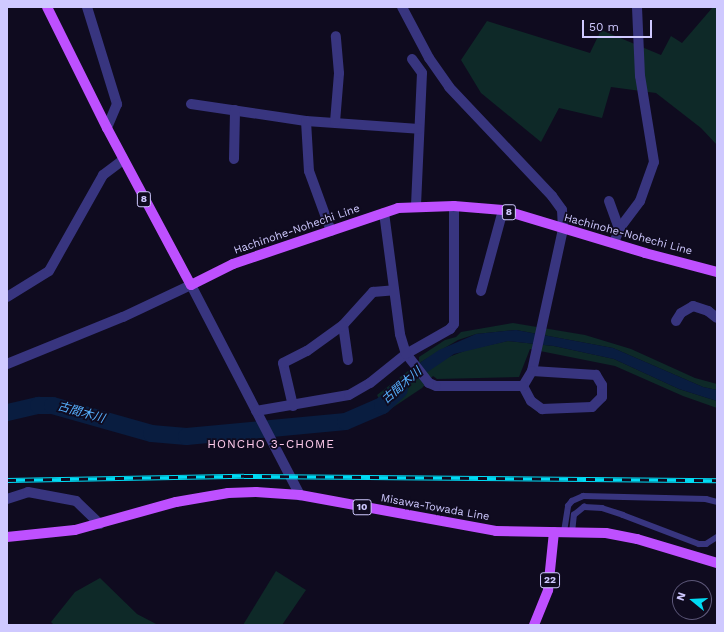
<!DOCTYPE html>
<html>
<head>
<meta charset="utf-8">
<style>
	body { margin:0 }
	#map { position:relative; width:724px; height:632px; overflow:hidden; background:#0f0b1f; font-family:"Work Sans","Noto Sans JP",sans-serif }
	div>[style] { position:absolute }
	.green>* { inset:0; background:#0e2928 }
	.water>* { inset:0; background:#091d40 }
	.river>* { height:17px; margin:-8.5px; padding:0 8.5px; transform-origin:8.5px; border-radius:8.5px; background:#091d40 }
	.service>* { height:5.5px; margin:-2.75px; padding:0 2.75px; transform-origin:2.75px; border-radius:2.75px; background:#38357f }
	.minor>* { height:10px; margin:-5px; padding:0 5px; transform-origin:5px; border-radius:5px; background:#38357f }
	.tertiary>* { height:10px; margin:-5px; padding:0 5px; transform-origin:5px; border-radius:5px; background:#38357f }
	.primary>* { height:10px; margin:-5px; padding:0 5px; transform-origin:5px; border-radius:5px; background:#be50ff }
	.rail>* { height:4.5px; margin-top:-2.25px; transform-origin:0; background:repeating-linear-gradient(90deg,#0f0b1f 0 9px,#00dbf4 0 18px); box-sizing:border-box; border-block:1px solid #00dbf4 }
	span { translate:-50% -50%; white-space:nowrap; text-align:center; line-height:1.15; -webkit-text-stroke:3.5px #0f0b1f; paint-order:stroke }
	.shield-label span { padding:1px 3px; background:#0f0b1f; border:1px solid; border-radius:3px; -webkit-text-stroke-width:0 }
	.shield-label { font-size:10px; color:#cfc9ff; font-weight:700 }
	.street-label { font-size:11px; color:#cfc9ff }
	.water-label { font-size:12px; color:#57b1ff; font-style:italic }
	.neighbourhood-label { font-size:12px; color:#ffcbec; letter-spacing:1px }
	.frame { position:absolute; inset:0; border:8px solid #cfc9ff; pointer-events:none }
	.north { position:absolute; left:672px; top:580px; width:40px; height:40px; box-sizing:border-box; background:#0f0b1f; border:1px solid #5c5779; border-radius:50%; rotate:288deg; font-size:11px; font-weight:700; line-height:16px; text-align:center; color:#cfc9ff }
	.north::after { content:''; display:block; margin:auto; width:14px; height:18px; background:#00dbf4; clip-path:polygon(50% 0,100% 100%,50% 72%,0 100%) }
	.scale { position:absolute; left:582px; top:20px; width:70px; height:18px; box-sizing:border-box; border:2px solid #cfc9ff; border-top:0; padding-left:5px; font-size:12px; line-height:14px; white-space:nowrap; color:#cfc9ff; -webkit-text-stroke:3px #0f0b1f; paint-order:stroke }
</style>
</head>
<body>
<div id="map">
	<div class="green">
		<div style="clip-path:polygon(713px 7px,717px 7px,717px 145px,701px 128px,656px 93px,611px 87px,602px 118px,559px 108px,541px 142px,481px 93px,461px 60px,487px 21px,590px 53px,601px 30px,661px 55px,671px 36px,682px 43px)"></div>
		<div style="clip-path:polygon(513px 323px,585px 335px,631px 349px,695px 378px,717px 384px,717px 390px,703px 387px,613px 348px,516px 330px,476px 334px,458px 340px,421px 362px,381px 403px,377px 395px,408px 371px,419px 361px,419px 357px,445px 340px,456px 337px,461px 332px)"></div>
		<div style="clip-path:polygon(508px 341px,554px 346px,614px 359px,679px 389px,717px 401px,717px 408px,683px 396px,615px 366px,530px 349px,519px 377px,437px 379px,433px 376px,422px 388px,386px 412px,383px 406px,396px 394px,441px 360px,467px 350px)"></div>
		<div style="clip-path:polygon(276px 571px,306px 590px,282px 625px,243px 625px)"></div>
		<div style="clip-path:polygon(100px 578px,137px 614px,158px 625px,54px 625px,51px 622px,75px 592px)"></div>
	</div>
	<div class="water">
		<div style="clip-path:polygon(516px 330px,613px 348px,703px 387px,717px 390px,717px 401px,679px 389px,614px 359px,554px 346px,508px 341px,454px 354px,407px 386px,383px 406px,381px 403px,393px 388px,402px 382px,421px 362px,439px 350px,476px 334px)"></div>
	</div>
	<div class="river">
		<div style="left:7px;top:412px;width:32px;rotate:-13deg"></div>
		<div style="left:38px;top:405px;width:14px"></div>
		<div style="left:52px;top:405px;width:103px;rotate:15.8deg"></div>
		<div style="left:151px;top:433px;width:35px;rotate:5deg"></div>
		<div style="left:186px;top:436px;width:160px;rotate:-5.4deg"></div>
		<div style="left:345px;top:421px;width:40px;rotate:-23.4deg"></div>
		<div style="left:382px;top:405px;width:23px;rotate:-43deg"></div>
	</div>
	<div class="service">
		<div style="left:564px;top:532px;width:26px;rotate:-81deg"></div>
		<div style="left:568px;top:506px;width:6px;rotate:-51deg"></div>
		<div style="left:572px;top:501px;width:12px;rotate:-24deg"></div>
		<div style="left:583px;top:496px;width:123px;rotate:1.4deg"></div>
		<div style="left:706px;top:499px;width:11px;rotate:15deg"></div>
		<div style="left:572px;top:533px;width:18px;rotate:-84deg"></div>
		<div style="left:574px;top:515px;width:13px;rotate:-39deg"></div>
		<div style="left:584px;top:507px;width:18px;rotate:3deg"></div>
		<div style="left:602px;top:508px;width:22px;rotate:18deg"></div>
		<div style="left:623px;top:515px;width:81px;rotate:20.9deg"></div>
		<div style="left:699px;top:544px;width:7px"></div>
		<div style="left:706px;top:544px;width:13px;rotate:-32deg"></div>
	</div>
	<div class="minor">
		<div style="left:87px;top:7px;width:102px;rotate:72.8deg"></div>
		<div style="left:117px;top:104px;width:26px;rotate:113deg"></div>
		<div style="left:412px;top:59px;width:17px;rotate:54deg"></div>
		<div style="left:422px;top:73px;width:134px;rotate:92.6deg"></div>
		<div style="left:191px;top:104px;width:116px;rotate:8.4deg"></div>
		<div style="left:306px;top:121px;width:113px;rotate:4deg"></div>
		<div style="left:306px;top:121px;width:50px;rotate:86.6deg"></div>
		<div style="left:309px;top:171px;width:64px;rotate:69.9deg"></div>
		<div style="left:335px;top:122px;width:49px;rotate:-85.3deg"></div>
		<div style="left:339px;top:73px;width:37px;rotate:-95deg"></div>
		<div style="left:234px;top:159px;width:49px;rotate:-88.8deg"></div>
		<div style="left:609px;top:201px;width:30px;rotate:70deg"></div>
		<div style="left:614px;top:243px;width:15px;rotate:-70deg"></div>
		<div style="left:619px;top:229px;width:35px;rotate:-53deg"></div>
		<div style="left:640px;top:201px;width:41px;rotate:-70.3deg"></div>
		<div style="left:654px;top:162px;width:87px;rotate:-99.2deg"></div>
		<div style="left:640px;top:76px;width:69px;rotate:-92.5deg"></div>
		<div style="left:481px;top:291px;width:84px;rotate:-74.8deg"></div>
		<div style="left:7px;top:297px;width:49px;rotate:-31.8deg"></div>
		<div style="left:49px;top:271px;width:110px;rotate:-60.6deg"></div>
		<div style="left:103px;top:175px;width:25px;rotate:-37deg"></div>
		<div style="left:676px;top:321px;width:9px;rotate:-58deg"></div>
		<div style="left:681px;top:313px;width:14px;rotate:-30deg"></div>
		<div style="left:693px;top:306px;width:16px;rotate:18deg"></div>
		<div style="left:708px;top:311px;width:11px;rotate:38deg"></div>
		<div style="left:406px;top:354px;width:51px;rotate:-29.6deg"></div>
		<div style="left:450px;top:329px;width:6px;rotate:-51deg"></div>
		<div style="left:454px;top:324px;width:118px;rotate:-90deg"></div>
		<div style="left:348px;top:360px;width:35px;rotate:-98deg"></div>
		<div style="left:343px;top:325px;width:45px;rotate:-47.7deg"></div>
		<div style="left:373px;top:292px;width:21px;rotate:-5deg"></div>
		<div style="left:523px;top:386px;width:17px;rotate:62deg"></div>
		<div style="left:531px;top:401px;width:14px;rotate:36deg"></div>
		<div style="left:542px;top:409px;width:50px;rotate:-2.3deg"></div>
		<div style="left:592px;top:407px;width:14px;rotate:-45deg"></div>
		<div style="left:602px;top:397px;width:12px;rotate:-90deg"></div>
		<div style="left:602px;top:385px;width:12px;rotate:-121deg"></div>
		<div style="left:596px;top:375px;width:64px;rotate:-176.4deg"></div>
		<div style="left:293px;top:406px;width:44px;rotate:-103.1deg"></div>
		<div style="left:283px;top:363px;width:27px;rotate:-27deg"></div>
		<div style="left:307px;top:351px;width:44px;rotate:-35.8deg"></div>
		<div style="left:7px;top:499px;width:22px;rotate:-18deg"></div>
		<div style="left:28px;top:492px;width:49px;rotate:10.6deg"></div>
		<div style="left:76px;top:501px;width:33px;rotate:44deg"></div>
	</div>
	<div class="tertiary">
		<div style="left:402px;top:7px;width:58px;rotate:62.1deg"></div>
		<div style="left:429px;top:58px;width:35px;rotate:55deg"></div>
		<div style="left:449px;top:87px;width:150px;rotate:46.6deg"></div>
		<div style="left:552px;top:196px;width:17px;rotate:54deg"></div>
		<div style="left:562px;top:210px;width:19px;rotate:87deg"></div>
		<div style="left:563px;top:229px;width:145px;rotate:102.3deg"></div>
		<div style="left:532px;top:371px;width:17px;rotate:121deg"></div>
		<div style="left:523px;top:386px;width:87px;rotate:180deg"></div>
		<div style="left:436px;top:386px;width:8px;rotate:-157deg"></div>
		<div style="left:429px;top:383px;width:37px;rotate:-128deg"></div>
		<div style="left:7px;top:364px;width:125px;rotate:-22.1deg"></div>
		<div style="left:123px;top:317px;width:75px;rotate:-25.2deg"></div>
		<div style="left:191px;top:285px;width:237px;rotate:62.6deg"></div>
		<div style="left:256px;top:411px;width:94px;rotate:-9.8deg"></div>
		<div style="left:349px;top:395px;width:24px;rotate:-30deg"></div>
		<div style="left:370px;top:383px;width:46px;rotate:-38.9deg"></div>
		<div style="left:406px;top:354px;width:21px;rotate:-107deg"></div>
		<div style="left:400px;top:334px;width:122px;rotate:-97.5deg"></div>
	</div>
	<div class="primary">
		<div style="left:47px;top:7px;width:135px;rotate:63.6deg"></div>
		<div style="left:107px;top:128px;width:178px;rotate:61.9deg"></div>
		<div style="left:191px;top:285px;width:47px;rotate:-26.6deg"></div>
		<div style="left:233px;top:264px;width:174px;rotate:-18.7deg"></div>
		<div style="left:398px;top:208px;width:56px;rotate:-2deg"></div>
		<div style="left:454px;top:206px;width:49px;rotate:4.7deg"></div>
		<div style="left:503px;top:210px;width:148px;rotate:16.8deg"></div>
		<div style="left:645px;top:253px;width:74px;rotate:14.8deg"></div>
		<div style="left:7px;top:537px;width:68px;rotate:-5.9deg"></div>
		<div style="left:75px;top:530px;width:105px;rotate:-15.5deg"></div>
		<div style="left:176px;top:502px;width:53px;rotate:-9.8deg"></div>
		<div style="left:228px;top:493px;width:28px;rotate:-2deg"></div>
		<div style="left:256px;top:492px;width:44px;rotate:3.9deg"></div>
		<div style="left:300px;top:495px;width:199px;rotate:10.4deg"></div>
		<div style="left:496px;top:531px;width:110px;rotate:1deg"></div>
		<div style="left:606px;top:533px;width:32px;rotate:11deg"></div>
		<div style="left:637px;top:539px;width:84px;rotate:16.7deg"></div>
		<div style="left:534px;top:625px;width:38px;rotate:-68deg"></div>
		<div style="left:548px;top:590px;width:58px;rotate:-84.1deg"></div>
	</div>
	<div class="rail">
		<div style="left:7px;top:480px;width:237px;rotate:-1deg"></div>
		<div style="left:244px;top:476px;width:473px;rotate:0.5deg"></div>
	</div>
	<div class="shield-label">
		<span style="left:144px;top:199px">8</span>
		<span style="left:509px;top:212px">8</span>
		<span style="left:362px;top:507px">10</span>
		<span style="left:550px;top:580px">22</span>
	</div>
	<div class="street-label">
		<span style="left:297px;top:230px;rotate:-19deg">Hachinohe-Nohechi Line</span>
		<span style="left:628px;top:235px;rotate:15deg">Hachinohe-Nohechi Line</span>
		<span style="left:435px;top:508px;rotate:10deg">Misawa-Towada Line</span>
	</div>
	<div class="water-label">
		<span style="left:402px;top:386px;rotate:-41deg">古間木川</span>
		<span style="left:81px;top:413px;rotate:16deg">古間木川</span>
	</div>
	<div class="neighbourhood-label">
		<span style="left:271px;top:445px">HONCHO 3-CHOME</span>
	</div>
	<div class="frame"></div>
	<div class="north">N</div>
	<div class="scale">50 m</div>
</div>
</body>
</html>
